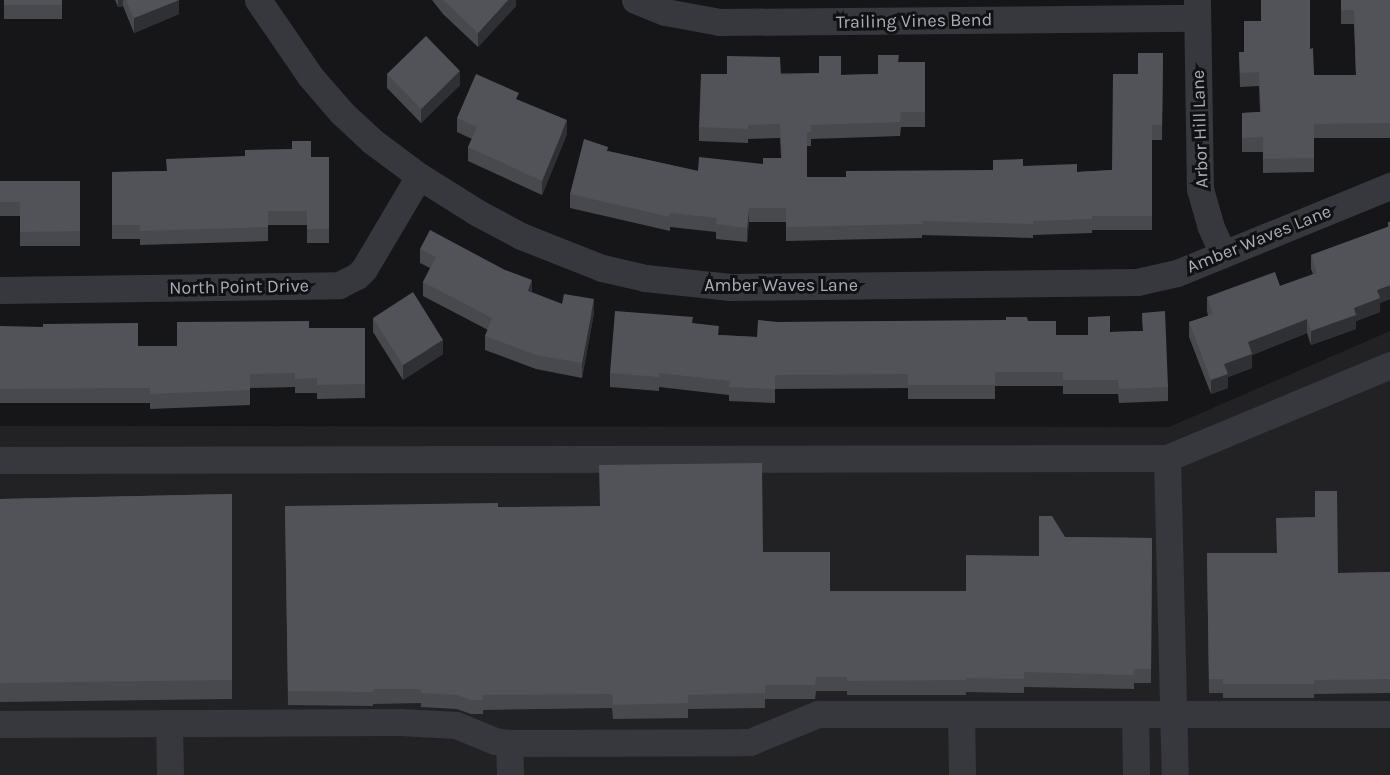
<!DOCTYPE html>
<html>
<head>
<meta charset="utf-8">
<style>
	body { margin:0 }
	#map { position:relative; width:1390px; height:775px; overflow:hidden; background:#161618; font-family:Karla,sans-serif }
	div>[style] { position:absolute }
	.built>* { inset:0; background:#222225 }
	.minor>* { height:27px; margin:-13.5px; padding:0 13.5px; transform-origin:13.5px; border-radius:13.5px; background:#37383d }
	.wall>* { inset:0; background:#47494d }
	.shaded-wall>* { inset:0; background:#2f3033 }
	.building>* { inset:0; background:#525359 }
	span { translate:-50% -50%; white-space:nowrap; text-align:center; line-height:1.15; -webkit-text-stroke:6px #111113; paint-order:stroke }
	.street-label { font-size:18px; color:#a8adb8 }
</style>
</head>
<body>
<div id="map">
	<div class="built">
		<div style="clip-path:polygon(1390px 331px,1390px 775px,0 775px,0 426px,1169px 427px)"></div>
	</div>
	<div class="minor">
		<div style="left:258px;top:0;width:92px;rotate:55.6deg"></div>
		<div style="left:310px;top:76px;width:49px;rotate:49.1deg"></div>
		<div style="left:342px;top:113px;width:41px;rotate:43deg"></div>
		<div style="left:372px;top:141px;width:59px;rotate:36.7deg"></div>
		<div style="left:419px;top:176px;width:70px;rotate:32.1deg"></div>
		<div style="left:478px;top:213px;width:49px;rotate:28.1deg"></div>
		<div style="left:521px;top:236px;width:87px;rotate:21.6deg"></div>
		<div style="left:602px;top:268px;width:44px;rotate:13.1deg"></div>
		<div style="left:645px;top:278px;width:86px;rotate:6deg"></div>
		<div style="left:731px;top:287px;width:406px;rotate:-0.7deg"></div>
		<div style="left:1137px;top:282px;width:41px;rotate:-12.7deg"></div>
		<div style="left:1177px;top:273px;width:230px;rotate:-22.2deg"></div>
		<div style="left:635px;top:0;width:32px;rotate:22deg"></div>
		<div style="left:665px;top:12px;width:56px;rotate:10.3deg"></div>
		<div style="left:720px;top:22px;width:477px;rotate:-0.5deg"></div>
		<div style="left:1197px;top:1px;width:188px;rotate:89.1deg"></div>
		<div style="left:1200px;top:189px;width:37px;rotate:74deg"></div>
		<div style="left:1210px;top:225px;width:32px;rotate:66deg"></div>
		<div style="left:0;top:290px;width:339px;rotate:-0.8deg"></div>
		<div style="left:339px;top:285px;width:20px;rotate:-27deg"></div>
		<div style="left:357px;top:276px;width:10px;rotate:-45deg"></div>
		<div style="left:364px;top:269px;width:108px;rotate:-59.4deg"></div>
		<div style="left:1167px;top:458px;width:317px;rotate:88.6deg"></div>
		<div style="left:0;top:460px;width:1167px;rotate:-0.1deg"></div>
		<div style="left:1167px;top:458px;width:242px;rotate:-22.6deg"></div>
		<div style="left:961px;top:715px;width:60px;rotate:89deg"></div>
		<div style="left:1135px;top:715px;width:60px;rotate:89deg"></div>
		<div style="left:169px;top:723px;width:52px;rotate:88.9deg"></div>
		<div style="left:0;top:724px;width:400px;rotate:-0.3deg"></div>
		<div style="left:400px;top:722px;width:56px;rotate:3.1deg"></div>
		<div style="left:456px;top:725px;width:42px;rotate:22.3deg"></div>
		<div style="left:495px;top:741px;width:14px;rotate:8deg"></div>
		<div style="left:509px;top:743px;width:234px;rotate:-0.2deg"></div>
		<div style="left:743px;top:742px;width:7px"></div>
		<div style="left:750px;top:742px;width:74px;rotate:-22.4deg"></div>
		<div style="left:818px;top:714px;width:572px"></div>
		<div style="left:509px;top:743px;width:32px;rotate:88deg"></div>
	</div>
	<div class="wall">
		<div style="clip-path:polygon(4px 0,62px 0,62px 19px,4px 19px)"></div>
		<div style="clip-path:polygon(115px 0,179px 0,179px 14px,134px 33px,123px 6px,118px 7px)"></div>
		<div style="clip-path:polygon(432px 0,516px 0,516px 6px,478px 47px,443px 14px)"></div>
		<div style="clip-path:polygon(1341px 0,1390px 0,1390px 138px,1314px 138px,1314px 172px,1263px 173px,1263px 152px,1242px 152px,1242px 113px,1260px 112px,1259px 86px,1240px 87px,1239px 52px,1244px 52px,1261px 21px,1310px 49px,1314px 75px,1356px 75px,1354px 24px,1341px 24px)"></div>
		<div style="clip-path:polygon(1163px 53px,1162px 140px,1152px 140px,1152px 230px,1092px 230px,1092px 233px,1033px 235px,1033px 238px,922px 235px,922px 238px,786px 241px,786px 222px,749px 222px,747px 242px,716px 239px,716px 232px,670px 227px,670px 231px,570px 208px,570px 194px,608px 151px,698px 171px,763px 164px,781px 158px,780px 138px,748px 139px,748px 143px,699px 141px,699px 127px,727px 74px,819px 73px,841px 75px,878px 74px,899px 62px,925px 62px,925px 127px,901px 127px,900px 136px,811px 139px,811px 146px,807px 146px,807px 177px,846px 177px,993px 170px,1023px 166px,1077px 172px,1112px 170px,1138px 74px)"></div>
		<div style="clip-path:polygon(387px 74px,460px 85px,421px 123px,387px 88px)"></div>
		<div style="clip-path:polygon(519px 101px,567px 134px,542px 195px,468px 161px,468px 147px,472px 139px,457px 132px,457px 118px)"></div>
		<div style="clip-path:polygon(311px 157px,329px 157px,329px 243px,307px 243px,307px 225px,268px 225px,268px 241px,140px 245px,140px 239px,112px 239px,112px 172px,166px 171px)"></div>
		<div style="clip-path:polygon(0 181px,80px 181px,80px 246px,20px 246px,20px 216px,0 216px)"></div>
		<div style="clip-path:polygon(1388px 222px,1390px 222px,1390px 299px,1380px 303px,1380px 312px,1356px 321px,1356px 329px,1311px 345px,1307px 333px,1252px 355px,1252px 368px,1228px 377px,1228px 388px,1211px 394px,1189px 337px,1189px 322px,1208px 316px,1207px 311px,1207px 297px,1280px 286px,1313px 274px,1311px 269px,1311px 255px,1388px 227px)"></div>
		<div style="clip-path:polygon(420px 249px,562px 304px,594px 313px,582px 378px,536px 369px,485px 350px,485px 336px,488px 330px,423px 296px,423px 282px,430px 268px,420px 263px)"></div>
		<div style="clip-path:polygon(1142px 313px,1168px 387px,1168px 401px,1119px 403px,1118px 394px,1063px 394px,1063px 386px,995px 386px,995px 399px,908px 399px,908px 388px,775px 389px,775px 403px,729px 401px,729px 395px,659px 387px,659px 391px,610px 387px,610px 373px,693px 323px,719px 335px,757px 337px,778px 322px,1028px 321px,1056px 335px,1088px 335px,1110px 332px,1143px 331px)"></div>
		<div style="clip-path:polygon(373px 318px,443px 354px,403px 380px,373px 332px)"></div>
		<div style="clip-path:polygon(0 326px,138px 346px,177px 346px,309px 328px,365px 328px,365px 398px,317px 399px,317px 393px,295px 393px,295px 387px,250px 388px,250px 405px,150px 409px,150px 403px,0 403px)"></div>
		<div style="clip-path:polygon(232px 494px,232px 699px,0 702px,0 499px)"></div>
		<div style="clip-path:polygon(285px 506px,498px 507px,763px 552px,830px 591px,966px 591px,1039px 556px,1065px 537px,1152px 538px,1151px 683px,1134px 683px,1134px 689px,1024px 687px,1024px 693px,966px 692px,966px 695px,847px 695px,847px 691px,816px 691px,815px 699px,765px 699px,765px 708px,688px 709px,688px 718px,613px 719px,612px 708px,483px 710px,483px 714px,471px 714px,457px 709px,421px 707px,421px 703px,373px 704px,373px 706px,288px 705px)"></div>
		<div style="clip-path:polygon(1207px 553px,1338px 573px,1390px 572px,1390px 693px,1314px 694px,1314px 698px,1223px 698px,1223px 693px,1209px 693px)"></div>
	</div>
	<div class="shaded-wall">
		<div style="clip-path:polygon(118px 0,123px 0,123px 6px,118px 7px)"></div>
		<div style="clip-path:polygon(179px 0,179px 14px,134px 33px,134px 18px)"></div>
		<div style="clip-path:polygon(508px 0,516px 0,516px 6px,478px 47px,478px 33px)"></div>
		<div style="clip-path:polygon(460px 71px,460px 85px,421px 123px,421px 109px)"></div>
		<div style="clip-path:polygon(567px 120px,567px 134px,542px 195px,542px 181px)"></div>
		<div style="clip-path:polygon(749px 208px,749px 222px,747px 242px,747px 228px)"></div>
		<div style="clip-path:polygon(532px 280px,532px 294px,528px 291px)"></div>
		<div style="clip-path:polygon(1390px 285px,1390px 299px,1380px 303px,1380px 312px,1356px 321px,1356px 329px,1311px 345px,1311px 331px,1354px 308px,1377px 290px)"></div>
		<div style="clip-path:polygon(594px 299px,594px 313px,582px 378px,582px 363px)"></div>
		<div style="clip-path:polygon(1307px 319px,1307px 333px,1252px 355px,1252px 368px,1228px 377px,1228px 388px,1211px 394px,1211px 380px,1224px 364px,1248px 342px)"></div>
		<div style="clip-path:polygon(443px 340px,443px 354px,403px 380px,403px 365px)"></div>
	</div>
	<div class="building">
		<div style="clip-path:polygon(4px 0,62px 0,62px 5px,4px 5px)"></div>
		<div style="clip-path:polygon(126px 0,179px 0,134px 18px)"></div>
		<div style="clip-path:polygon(443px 0,508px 0,478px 33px)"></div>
		<div style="clip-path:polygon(1261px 0,1310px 0,1310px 49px,1313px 48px,1314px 75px,1356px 75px,1354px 10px,1341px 10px,1341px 0,1390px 0,1390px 123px,1314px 124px,1314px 158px,1263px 159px,1263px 137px,1242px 138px,1242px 113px,1261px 112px,1259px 72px,1240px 73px,1239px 52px,1244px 52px,1244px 21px,1261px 21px)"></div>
		<div style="clip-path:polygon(426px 36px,460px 71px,421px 109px,387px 74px)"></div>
		<div style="clip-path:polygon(1138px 53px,1163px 53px,1162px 125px,1152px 125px,1152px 216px,1092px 216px,1092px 219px,1033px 221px,1033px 224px,922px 221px,922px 224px,786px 227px,786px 208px,749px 208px,747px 228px,716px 224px,717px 218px,670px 213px,670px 217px,570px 194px,584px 139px,608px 147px,607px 151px,698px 171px,699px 157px,763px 164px,763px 158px,782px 158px,780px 124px,748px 125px,748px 129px,699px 127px,701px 74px,727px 74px,727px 56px,780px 57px,781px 75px,819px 73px,819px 56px,841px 56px,841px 75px,878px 74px,878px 55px,899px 55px,898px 62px,925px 62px,925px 112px,901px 112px,900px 122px,811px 125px,811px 132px,807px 132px,807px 177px,846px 177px,846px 171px,993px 170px,993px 160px,1023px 159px,1023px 166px,1077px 164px,1077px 172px,1112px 170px,1113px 74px,1138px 74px)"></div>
		<div style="clip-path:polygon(476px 74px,519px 93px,516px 99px,567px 120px,542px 181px,468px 147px,477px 127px,457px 118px)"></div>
		<div style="clip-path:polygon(292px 141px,311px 141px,311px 157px,329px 157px,329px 229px,307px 229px,307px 211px,268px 211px,268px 227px,140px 231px,140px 225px,112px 225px,112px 172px,167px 171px,166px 159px,245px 156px,245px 150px,292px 149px)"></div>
		<div style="clip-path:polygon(0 181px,80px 181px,80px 231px,20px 232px,20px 202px,0 202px)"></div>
		<div style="clip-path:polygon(1388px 222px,1390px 222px,1390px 285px,1377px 290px,1380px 298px,1354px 308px,1356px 315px,1311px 331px,1307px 319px,1248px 342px,1252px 354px,1224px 364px,1228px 374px,1211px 380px,1189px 322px,1213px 314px,1207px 297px,1275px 272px,1280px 286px,1317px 273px,1311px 255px,1390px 226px)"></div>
		<div style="clip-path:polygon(430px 230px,505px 270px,532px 280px,528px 291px,562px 304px,564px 294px,594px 299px,582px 363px,536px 355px,485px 336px,492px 318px,423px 282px,436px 257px,420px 249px)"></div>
		<div style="clip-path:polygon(413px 292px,443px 340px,403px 365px,373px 318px)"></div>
		<div style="clip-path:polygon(615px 311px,693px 317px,692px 323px,719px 326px,718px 335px,757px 337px,758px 320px,778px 322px,1006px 320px,1006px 317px,1027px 317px,1028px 321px,1056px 321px,1056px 335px,1088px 335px,1088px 317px,1110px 316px,1110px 332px,1143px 331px,1142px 313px,1165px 311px,1168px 387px,1119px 389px,1118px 380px,1063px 380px,1063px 372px,995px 372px,995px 385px,908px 385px,908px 374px,775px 375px,775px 389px,729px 387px,730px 381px,659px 373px,659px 377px,610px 373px)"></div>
		<div style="clip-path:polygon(309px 321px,309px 328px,365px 328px,365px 384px,317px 385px,317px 378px,295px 379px,295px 373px,250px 374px,250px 390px,150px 394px,150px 388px,0 389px,0 326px,43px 327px,43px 324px,138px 323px,138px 346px,177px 346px,177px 322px)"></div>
		<div style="clip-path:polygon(762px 463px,763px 552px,830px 552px,830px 591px,966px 591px,966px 555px,1039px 556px,1039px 516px,1052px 516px,1065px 537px,1152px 538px,1151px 669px,1134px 669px,1134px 675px,1024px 672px,1024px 679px,966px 678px,966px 680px,847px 681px,847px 677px,816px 677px,815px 685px,765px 685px,765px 693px,688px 695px,688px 703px,613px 705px,612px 694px,482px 695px,483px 700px,471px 700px,457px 695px,421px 693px,421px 689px,373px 689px,373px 692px,288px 691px,285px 506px,498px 503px,498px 507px,600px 506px,599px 465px)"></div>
		<div style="clip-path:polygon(1315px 491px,1337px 491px,1338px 573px,1390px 572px,1390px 679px,1314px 680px,1314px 684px,1223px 684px,1223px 679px,1209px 679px,1207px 553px,1277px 553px,1276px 518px,1315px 517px)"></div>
		<div style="clip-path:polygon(232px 494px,232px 680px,0 683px,0 499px)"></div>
	</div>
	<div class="street-label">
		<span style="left:914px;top:21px;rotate:-1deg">Trailing Vines Bend</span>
		<span style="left:1200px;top:129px;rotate:-92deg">Arbor Hill Lane</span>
		<span style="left:1259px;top:239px;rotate:-22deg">Amber Waves Lane</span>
		<span style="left:781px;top:285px">Amber Waves Lane</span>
		<span style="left:239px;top:287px;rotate:-1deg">North Point Drive</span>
	</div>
</div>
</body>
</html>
